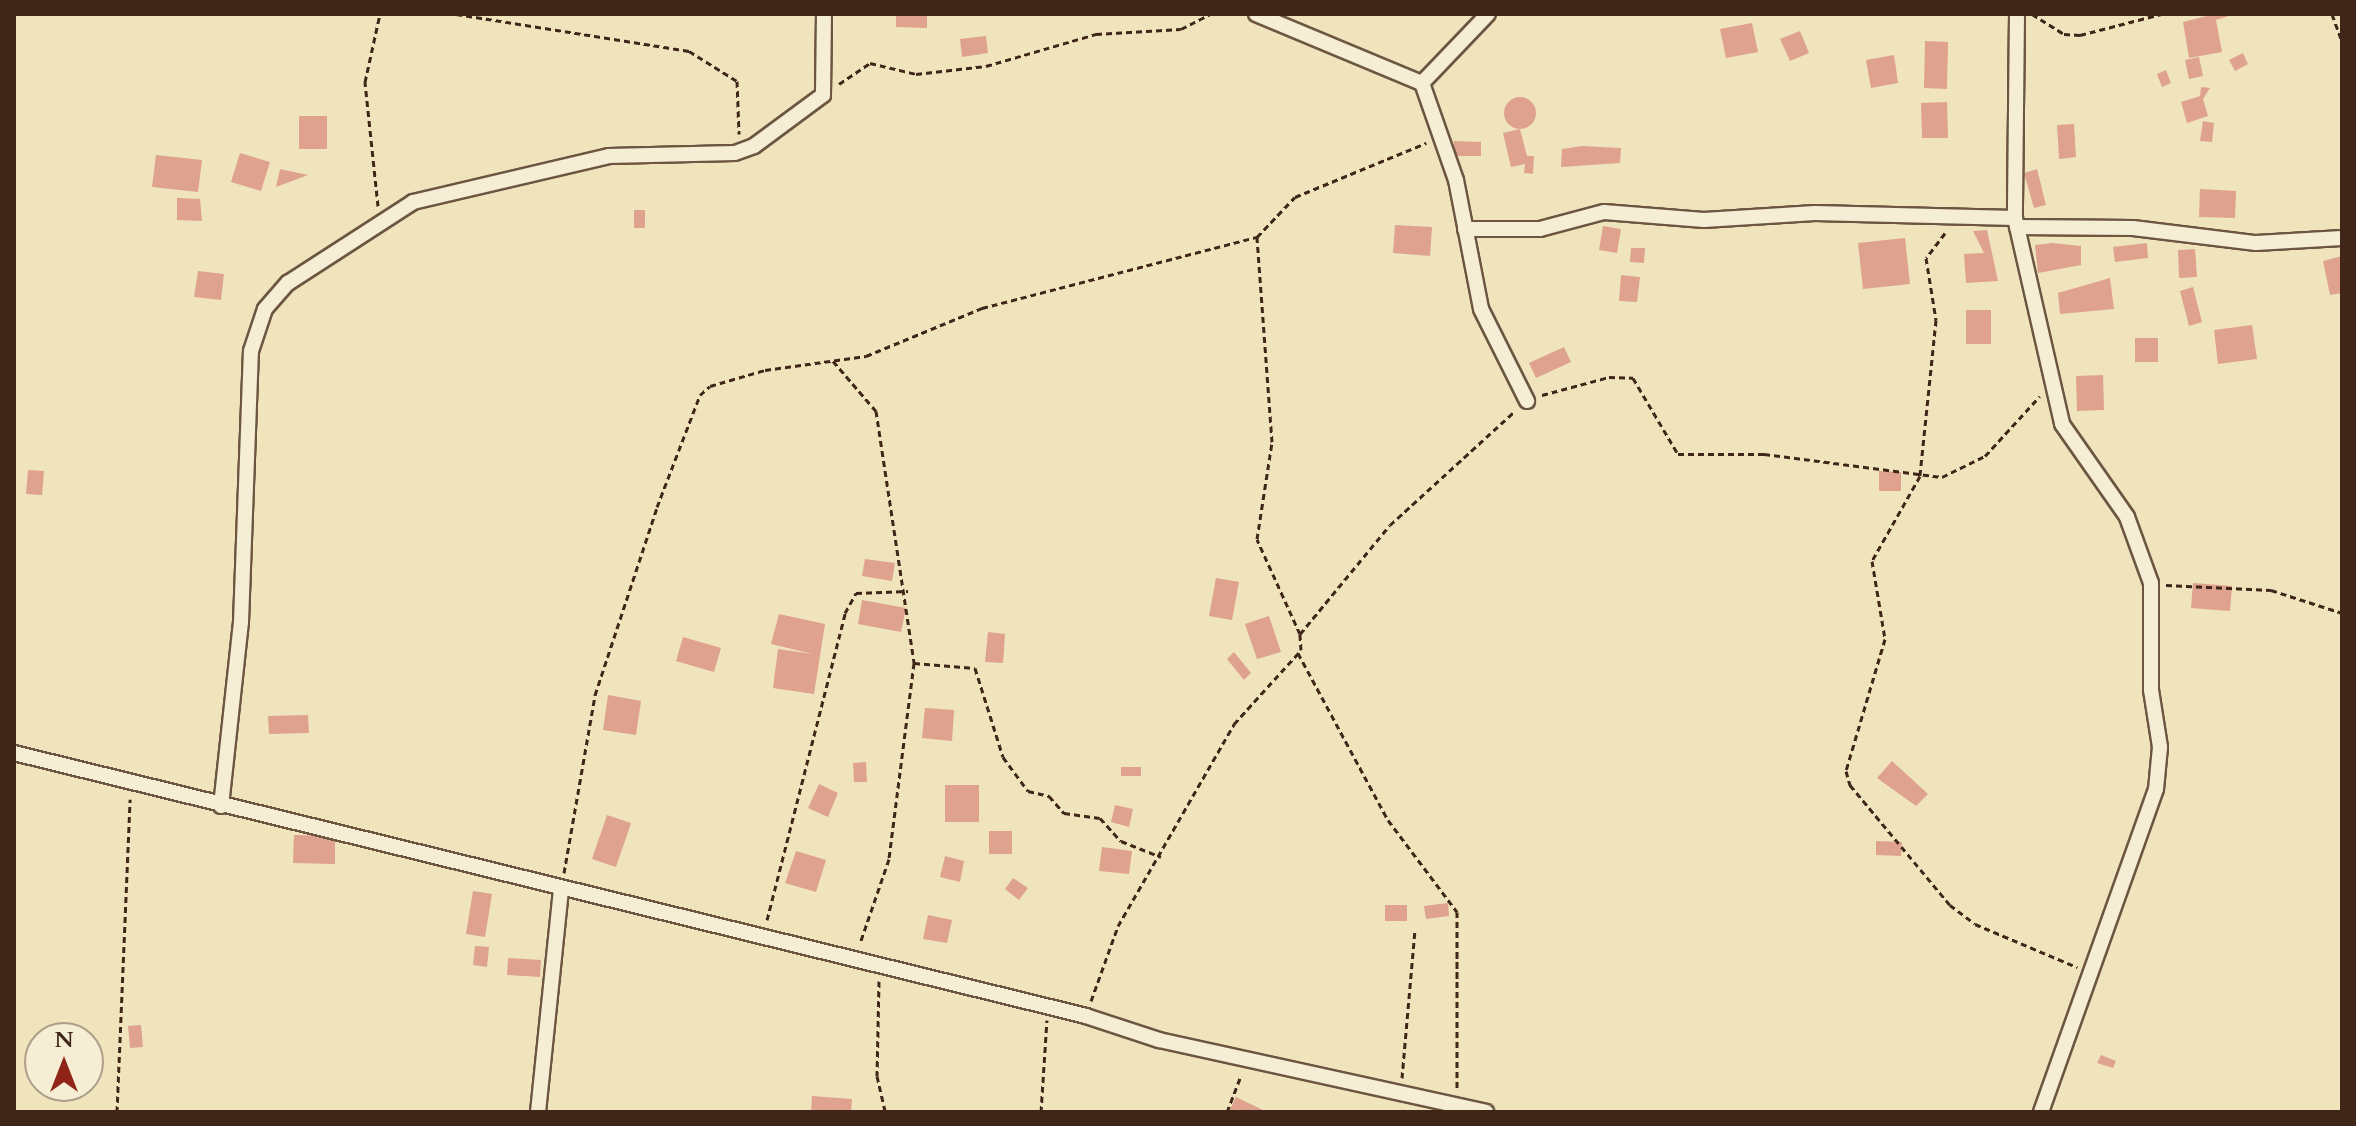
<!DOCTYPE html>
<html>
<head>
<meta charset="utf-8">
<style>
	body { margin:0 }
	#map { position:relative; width:2356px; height:1126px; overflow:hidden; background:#f0e4bd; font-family:Cardo,serif }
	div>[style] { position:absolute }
	.building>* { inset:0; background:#dea28e }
	.round { border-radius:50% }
	.path>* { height:3px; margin-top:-1.5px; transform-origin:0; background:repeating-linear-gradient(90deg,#402619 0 6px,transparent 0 10px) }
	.roads { filter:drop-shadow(2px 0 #6c5642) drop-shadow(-2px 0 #6c5642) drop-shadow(0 2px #6c5642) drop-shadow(0 -2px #6c5642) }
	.street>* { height:14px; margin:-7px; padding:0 7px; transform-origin:7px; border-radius:7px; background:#f5edd4 }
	span { translate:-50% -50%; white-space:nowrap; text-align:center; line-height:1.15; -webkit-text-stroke:7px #f5edd4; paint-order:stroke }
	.frame { position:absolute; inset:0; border:16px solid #402619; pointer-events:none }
	.north { position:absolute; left:24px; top:1022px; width:80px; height:80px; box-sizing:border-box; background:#f5edd4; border:2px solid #ad9d89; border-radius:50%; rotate:0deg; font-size:22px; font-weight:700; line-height:32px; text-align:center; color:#402619 }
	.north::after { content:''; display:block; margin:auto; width:28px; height:36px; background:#8f2418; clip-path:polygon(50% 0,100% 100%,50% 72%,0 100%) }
</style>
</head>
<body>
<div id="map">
	<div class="building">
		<div style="clip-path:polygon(896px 14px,927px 14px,927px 28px,896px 27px)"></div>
		<div style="clip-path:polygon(2215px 14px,2235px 14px,2216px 20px,2222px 52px,2189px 58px,2183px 22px)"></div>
		<div style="clip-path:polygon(1752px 23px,1758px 52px,1726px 58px,1720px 29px)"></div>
		<div style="clip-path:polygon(1800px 31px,1809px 53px,1790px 61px,1780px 39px)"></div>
		<div style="clip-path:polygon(986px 36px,988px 53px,962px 57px,960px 39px)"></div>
		<div style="clip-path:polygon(1925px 41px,1948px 42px,1947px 89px,1924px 88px)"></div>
		<div style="clip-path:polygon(2243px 53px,2248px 64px,2235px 71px,2229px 60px)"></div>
		<div style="clip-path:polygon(1894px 55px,1898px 83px,1871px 88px,1866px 60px)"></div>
		<div style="clip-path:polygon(2199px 57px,2203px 76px,2189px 79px,2185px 60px)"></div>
		<div style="clip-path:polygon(2166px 70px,2171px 83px,2162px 87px,2157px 74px)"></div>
		<div style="clip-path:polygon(2201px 87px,2210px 88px,2203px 99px,2208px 116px,2187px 123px,2181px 102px,2200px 96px)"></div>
		<div class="round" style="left:1504px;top:97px;width:32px;height:32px"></div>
		<div style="clip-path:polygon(1947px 102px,1948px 138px,1922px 138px,1921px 103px)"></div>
		<div style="clip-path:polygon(299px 116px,327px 116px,327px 149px,299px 149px)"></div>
		<div style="clip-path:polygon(2203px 121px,2214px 123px,2212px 142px,2200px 141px)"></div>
		<div style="clip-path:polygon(2074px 124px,2076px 157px,2059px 159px,2057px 125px)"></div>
		<div style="clip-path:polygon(1520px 129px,1527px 156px,1534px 156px,1533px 174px,1524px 173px,1525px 164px,1511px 167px,1503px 133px)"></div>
		<div style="clip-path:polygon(1454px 141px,1481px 142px,1481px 156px,1454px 156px)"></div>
		<div style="clip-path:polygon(1582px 146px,1621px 148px,1620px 163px,1561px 167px,1562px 149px)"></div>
		<div style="clip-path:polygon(240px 153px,270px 162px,261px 191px,231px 182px)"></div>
		<div style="clip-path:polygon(156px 155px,202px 160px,198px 192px,152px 187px)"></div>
		<div style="clip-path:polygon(280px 169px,308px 175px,276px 187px)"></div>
		<div style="clip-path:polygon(2037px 169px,2046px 205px,2034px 208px,2024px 173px)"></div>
		<div style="clip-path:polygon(2200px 189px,2236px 191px,2235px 218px,2199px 217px)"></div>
		<div style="clip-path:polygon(177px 198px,200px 199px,202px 221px,177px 220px)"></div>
		<div style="clip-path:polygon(634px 210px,645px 210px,645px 228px,634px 228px)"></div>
		<div style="clip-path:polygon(1395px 225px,1432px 227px,1430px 256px,1393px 253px)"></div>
		<div style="clip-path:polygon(1603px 226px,1621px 229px,1617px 253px,1599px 250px)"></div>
		<div style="clip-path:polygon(1987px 230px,1998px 281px,1966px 283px,1964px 254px,1984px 253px,1973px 231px)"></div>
		<div style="clip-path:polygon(1905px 238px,1910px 284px,1863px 289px,1858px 243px)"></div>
		<div style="clip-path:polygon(2052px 243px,2081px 246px,2081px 265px,2038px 273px,2035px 245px)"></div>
		<div style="clip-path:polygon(2147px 243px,2148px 258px,2115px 262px,2113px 247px)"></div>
		<div style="clip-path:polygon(1631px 248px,1645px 248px,1644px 263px,1630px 262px)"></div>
		<div style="clip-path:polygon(2195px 249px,2197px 277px,2179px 278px,2178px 250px)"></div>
		<div style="clip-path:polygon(2342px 256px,2342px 293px,2330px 295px,2323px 261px)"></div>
		<div style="clip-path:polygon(198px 271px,224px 274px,221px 300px,194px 297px)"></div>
		<div style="clip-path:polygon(1621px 275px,1640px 277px,1637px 302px,1619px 301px)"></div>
		<div style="clip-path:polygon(2110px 278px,2114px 309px,2060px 314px,2058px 293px)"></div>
		<div style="clip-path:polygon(2193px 287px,2202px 322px,2189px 326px,2180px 291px)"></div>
		<div style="clip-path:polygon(1966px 310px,1991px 310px,1991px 344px,1966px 344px)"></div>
		<div style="clip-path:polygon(2252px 325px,2257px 359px,2218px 364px,2214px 330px)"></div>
		<div style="clip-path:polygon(2135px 338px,2158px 338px,2158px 362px,2135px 362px)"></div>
		<div style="clip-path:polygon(1564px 347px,1571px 362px,1536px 378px,1529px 363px)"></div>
		<div style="clip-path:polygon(2103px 375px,2104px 410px,2077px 411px,2076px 376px)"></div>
		<div style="clip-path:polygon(28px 470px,44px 471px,42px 495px,26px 494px)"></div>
		<div style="clip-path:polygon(1879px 471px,1901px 472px,1901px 491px,1879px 491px)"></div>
		<div style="clip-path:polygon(865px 559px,895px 563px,892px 581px,862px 576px)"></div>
		<div style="clip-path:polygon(1216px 578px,1239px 582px,1232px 620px,1209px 616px)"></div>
		<div style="clip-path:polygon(2193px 583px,2232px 586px,2230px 611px,2191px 608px)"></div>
		<div style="clip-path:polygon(862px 600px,906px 608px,901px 632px,858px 624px)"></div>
		<div style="clip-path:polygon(779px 614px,825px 624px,814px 694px,773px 688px,778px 649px,813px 654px,771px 644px)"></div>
		<div style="clip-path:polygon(1269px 616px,1281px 652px,1257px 659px,1245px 624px)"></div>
		<div style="clip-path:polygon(988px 632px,1005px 634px,1003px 663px,985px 662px)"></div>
		<div style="clip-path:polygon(683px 637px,721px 648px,714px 672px,676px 661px)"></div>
		<div style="clip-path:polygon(1234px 652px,1251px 673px,1244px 680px,1227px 659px)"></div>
		<div style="clip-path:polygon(608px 695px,641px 701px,636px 735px,603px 730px)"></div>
		<div style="clip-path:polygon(925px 708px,954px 710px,952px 741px,922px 738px)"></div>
		<div style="clip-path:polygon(308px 715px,309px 733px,269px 734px,268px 716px)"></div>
		<div style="clip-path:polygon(1892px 761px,1928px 794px,1916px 806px,1877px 778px)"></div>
		<div style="clip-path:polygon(866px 762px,867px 782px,854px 782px,853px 763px)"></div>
		<div style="clip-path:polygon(1121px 767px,1141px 767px,1141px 776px,1121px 776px)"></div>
		<div style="clip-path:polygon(819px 784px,838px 793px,828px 817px,808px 808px)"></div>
		<div style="clip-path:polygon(945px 785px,979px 785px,979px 822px,945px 822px)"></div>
		<div style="clip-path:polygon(1115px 805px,1133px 809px,1129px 827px,1111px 822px)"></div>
		<div style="clip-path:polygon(607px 815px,631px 823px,616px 867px,592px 859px)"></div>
		<div style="clip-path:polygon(989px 831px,1012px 831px,1012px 854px,989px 854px)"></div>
		<div style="clip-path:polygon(294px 835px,335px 836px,335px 864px,293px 863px)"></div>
		<div style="clip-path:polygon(1876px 841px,1902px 842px,1901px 856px,1876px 855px)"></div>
		<div style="clip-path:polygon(1102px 847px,1132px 851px,1129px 874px,1099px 871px)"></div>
		<div style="clip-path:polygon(796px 851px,826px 860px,816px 892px,785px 883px)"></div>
		<div style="clip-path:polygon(945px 856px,964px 861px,960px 882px,940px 877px)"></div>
		<div style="clip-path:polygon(1013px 878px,1028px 888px,1019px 900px,1005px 889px)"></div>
		<div style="clip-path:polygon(473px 891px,492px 894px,485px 937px,466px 934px)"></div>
		<div style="clip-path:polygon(1448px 903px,1449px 916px,1426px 919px,1424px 906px)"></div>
		<div style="clip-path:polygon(1385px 905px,1407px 905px,1407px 921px,1385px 921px)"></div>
		<div style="clip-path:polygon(928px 915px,952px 920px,947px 943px,923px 939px)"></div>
		<div style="clip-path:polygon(475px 946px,489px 947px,487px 967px,473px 965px)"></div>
		<div style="clip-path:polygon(508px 958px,541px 960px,540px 977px,507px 975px)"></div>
		<div style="clip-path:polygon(141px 1025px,143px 1047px,130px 1048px,128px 1026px)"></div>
		<div style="clip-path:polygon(2101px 1055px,2116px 1061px,2113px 1068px,2097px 1063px)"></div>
		<div style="clip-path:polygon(812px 1096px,852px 1099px,851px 1112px,811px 1112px)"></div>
		<div style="clip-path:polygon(1236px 1097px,1267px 1112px,1229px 1112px)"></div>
	</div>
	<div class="path">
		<div style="left:456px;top:14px;width:236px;rotate:9deg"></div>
		<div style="left:689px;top:51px;width:57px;rotate:32deg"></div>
		<div style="left:737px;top:81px;width:53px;rotate:87.8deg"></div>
		<div style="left:2032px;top:14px;width:38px;rotate:32deg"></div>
		<div style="left:2064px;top:34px;width:16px;rotate:4deg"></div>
		<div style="left:2080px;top:35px;width:84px;rotate:-14.5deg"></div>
		<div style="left:2332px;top:14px;width:29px;rotate:70deg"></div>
		<div style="left:839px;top:84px;width:37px;rotate:-34deg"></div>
		<div style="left:870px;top:63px;width:47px;rotate:13.4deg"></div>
		<div style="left:916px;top:74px;width:70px;rotate:-6.5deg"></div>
		<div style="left:986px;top:66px;width:115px;rotate:-16.2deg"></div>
		<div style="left:1096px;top:34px;width:85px;rotate:-3.4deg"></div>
		<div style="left:1181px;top:29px;width:33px;rotate:-27deg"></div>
		<div style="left:378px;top:206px;width:125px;rotate:-96deg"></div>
		<div style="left:365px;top:82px;width:70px;rotate:-77.6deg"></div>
		<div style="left:1945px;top:233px;width:31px;rotate:127deg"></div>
		<div style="left:1926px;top:258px;width:63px;rotate:80.8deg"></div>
		<div style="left:1936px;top:320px;width:157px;rotate:95.9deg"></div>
		<div style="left:1920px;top:476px;width:98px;rotate:119.5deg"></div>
		<div style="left:1872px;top:561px;width:79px;rotate:80.5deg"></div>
		<div style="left:1885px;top:639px;width:138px;rotate:106.5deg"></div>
		<div style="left:1846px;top:771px;width:15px;rotate:74deg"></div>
		<div style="left:1850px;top:785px;width:156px;rotate:50.2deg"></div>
		<div style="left:1950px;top:905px;width:31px;rotate:37deg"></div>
		<div style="left:1975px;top:924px;width:111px;rotate:22.9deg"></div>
		<div style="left:833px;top:361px;width:66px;rotate:49.3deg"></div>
		<div style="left:876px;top:411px;width:255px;rotate:81.4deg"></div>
		<div style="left:914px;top:663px;width:198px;rotate:97.3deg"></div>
		<div style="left:889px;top:859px;width:89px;rotate:109deg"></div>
		<div style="left:1542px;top:395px;width:69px;rotate:-15deg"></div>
		<div style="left:1609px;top:377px;width:24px;rotate:2deg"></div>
		<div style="left:1633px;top:378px;width:88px;rotate:59.4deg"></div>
		<div style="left:1678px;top:454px;width:86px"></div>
		<div style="left:1764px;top:454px;width:179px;rotate:7.4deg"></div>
		<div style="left:1942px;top:477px;width:48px;rotate:-26deg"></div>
		<div style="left:1985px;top:456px;width:81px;rotate:-47.5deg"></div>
		<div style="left:2166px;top:585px;width:105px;rotate:2.7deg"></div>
		<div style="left:2271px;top:590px;width:75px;rotate:17.9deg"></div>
		<div style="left:1300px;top:634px;width:141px;rotate:-50.5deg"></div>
		<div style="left:1390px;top:525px;width:169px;rotate:-42.4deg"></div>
		<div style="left:1298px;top:653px;width:190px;rotate:61.7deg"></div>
		<div style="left:1388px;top:820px;width:115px;rotate:53.1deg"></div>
		<div style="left:1457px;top:912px;width:178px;rotate:90deg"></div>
		<div style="left:914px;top:663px;width:61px;rotate:4.7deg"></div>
		<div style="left:975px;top:668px;width:93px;rotate:72.5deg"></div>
		<div style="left:1003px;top:757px;width:42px;rotate:53.7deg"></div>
		<div style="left:1028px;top:791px;width:22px;rotate:13deg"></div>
		<div style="left:1049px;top:796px;width:23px;rotate:49deg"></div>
		<div style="left:1064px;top:813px;width:36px;rotate:8deg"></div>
		<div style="left:1100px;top:818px;width:31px;rotate:48deg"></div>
		<div style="left:1121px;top:841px;width:43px;rotate:21.8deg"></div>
		<div style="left:564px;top:873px;width:181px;rotate:-80.1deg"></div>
		<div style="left:595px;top:695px;width:198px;rotate:-71.7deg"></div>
		<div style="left:657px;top:507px;width:120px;rotate:-69deg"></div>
		<div style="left:700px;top:395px;width:13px;rotate:-42deg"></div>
		<div style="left:710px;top:386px;width:57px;rotate:-16.2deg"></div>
		<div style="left:765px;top:370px;width:102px;rotate:-7.9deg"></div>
		<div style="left:866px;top:356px;width:126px;rotate:-22.5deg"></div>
		<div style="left:982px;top:308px;width:284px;rotate:-14.5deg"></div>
		<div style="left:1257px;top:237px;width:55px;rotate:-46.5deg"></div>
		<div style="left:1295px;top:197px;width:142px;rotate:-22.4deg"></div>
		<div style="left:767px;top:920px;width:317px;rotate:-75.7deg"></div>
		<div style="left:845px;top:613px;width:23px;rotate:-61deg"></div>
		<div style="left:856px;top:593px;width:52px;rotate:-2.2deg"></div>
		<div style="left:879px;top:981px;width:95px;rotate:91.2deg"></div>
		<div style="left:877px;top:1076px;width:37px;rotate:77deg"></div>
		<div style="left:1091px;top:1001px;width:80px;rotate:-70.2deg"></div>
		<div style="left:1118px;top:926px;width:233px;rotate:-60.1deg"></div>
		<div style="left:1234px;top:724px;width:100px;rotate:-47.8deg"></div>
		<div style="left:1301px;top:650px;width:16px;rotate:-94deg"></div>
		<div style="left:1300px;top:634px;width:104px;rotate:-114.4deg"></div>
		<div style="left:1257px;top:539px;width:98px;rotate:-81.2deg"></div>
		<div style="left:1272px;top:442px;width:206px;rotate:-94.2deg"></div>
		<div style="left:1402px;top:1078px;width:150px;rotate:-85deg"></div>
		<div style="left:117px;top:1112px;width:313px;rotate:-87.6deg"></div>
		<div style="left:1041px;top:1112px;width:92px;rotate:-86.3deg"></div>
		<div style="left:1227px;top:1112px;width:39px;rotate:-69deg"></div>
	</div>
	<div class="roads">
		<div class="street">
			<div style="left:1256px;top:14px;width:180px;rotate:22.6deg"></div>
			<div style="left:1488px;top:14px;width:95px;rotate:133.7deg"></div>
			<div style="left:1422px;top:83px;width:103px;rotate:70.7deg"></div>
			<div style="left:1456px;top:180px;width:131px;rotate:79deg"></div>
			<div style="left:1481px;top:309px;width:103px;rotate:63.4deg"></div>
			<div style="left:2017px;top:14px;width:204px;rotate:90.6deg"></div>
			<div style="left:2015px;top:218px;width:211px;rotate:77.1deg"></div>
			<div style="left:2062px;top:424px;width:113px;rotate:55deg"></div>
			<div style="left:2127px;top:517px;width:70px;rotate:70deg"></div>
			<div style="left:2151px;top:583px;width:107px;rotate:90deg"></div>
			<div style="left:2151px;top:690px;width:58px;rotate:81deg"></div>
			<div style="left:2160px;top:747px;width:42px;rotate:95.4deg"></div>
			<div style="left:2156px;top:789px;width:343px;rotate:109.6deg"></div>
			<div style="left:2017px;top:227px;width:116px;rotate:0.5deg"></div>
			<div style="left:2133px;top:228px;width:124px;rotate:7deg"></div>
			<div style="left:2256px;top:243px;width:86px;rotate:-3.3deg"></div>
			<div style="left:1465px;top:229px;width:75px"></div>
			<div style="left:1540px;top:229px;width:66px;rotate:-14.9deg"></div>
			<div style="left:1604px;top:212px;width:100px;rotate:4.6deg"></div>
			<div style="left:1704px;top:220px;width:111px;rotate:-3.6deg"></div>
			<div style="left:1815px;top:213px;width:200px;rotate:1.4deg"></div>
			<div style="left:14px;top:753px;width:1104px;rotate:13.78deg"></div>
			<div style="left:1086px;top:1016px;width:77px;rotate:18.2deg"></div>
			<div style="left:1159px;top:1040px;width:335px;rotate:12.4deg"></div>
			<div style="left:221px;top:806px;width:185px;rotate:-83.8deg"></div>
			<div style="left:241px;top:622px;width:271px;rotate:-87.9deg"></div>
			<div style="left:251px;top:351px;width:44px;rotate:-71.6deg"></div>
			<div style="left:265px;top:309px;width:35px;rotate:-49deg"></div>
			<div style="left:288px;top:283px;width:149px;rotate:-32.9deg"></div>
			<div style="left:413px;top:202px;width:201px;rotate:-13.2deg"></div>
			<div style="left:609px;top:156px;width:126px;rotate:-1.4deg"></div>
			<div style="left:735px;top:153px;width:20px;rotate:-20deg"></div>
			<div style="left:754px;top:146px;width:86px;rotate:-36.5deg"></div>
			<div style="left:823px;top:95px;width:81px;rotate:-89.3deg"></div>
			<div style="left:538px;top:1112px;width:223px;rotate:-84.1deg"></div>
		</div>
	</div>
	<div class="frame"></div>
	<div class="north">N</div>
</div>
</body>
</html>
